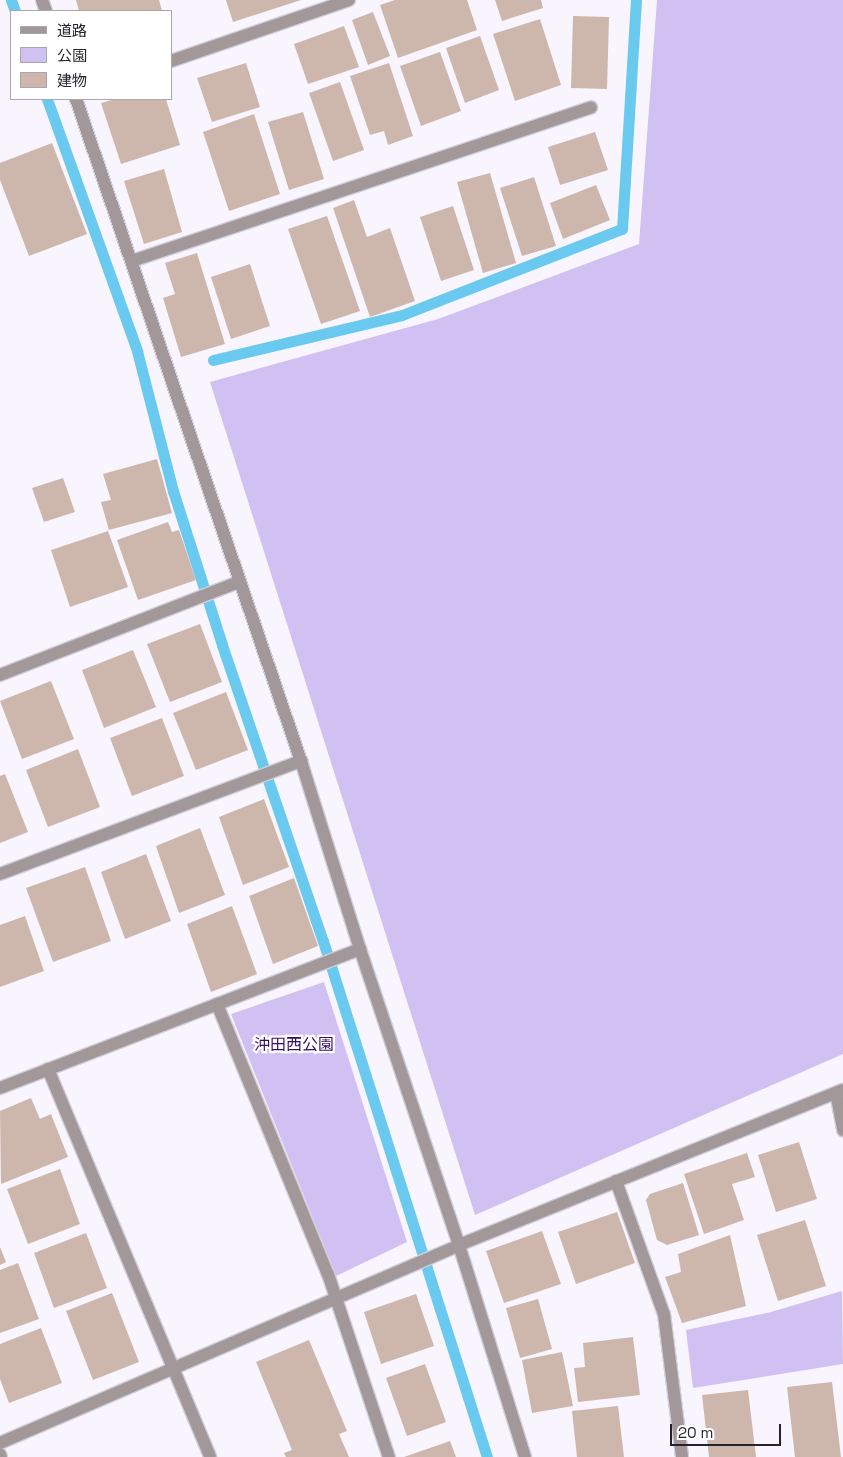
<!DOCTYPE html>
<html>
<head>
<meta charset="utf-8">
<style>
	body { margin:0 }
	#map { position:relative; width:843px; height:1457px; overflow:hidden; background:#f8f5fe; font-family:"Space Grotesk","Noto Sans JP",sans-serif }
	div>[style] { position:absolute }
	.green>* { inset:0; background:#d1c1f3 }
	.stream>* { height:11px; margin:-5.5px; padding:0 5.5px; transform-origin:5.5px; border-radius:5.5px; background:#6ac9ee }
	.building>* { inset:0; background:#cdb7ad }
	.roads { filter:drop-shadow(1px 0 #d2cfd8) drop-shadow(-1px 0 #d2cfd8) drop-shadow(0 1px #d2cfd8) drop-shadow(0 -1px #d2cfd8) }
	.street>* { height:12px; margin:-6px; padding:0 6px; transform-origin:6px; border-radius:6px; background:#a2989a }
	span { translate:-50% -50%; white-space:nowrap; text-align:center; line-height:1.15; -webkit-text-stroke:4.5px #fff; paint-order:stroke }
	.park-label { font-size:16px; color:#370e61 }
	.legend { position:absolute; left:10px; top:10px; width:162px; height:90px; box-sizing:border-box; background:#fff; border:1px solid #a8a7aa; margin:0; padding:6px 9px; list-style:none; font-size:15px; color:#26242b }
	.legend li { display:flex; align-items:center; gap:10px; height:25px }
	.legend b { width:25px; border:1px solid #a8a7aa }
	.scale { position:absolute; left:670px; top:1424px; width:111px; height:22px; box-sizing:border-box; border:2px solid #26242b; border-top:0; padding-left:6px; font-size:15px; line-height:18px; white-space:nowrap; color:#26242b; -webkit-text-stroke:4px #fff; paint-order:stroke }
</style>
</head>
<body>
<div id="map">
	<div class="green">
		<div style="clip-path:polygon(657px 0,843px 0,843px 1054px,475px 1215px,210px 382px,438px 319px,639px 244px)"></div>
		<div style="clip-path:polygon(324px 982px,407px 1242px,336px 1276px,231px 1014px)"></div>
		<div style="clip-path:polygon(842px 1291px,843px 1364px,693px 1388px,686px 1330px,771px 1312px)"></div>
	</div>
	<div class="stream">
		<div style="left:11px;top:0;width:12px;rotate:70deg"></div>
		<div style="left:47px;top:99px;width:268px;rotate:70.3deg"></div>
		<div style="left:137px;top:351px;width:145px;rotate:75.6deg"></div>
		<div style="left:173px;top:491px;width:162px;rotate:72.3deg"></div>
		<div style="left:222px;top:645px;width:313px;rotate:71.2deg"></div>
		<div style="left:323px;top:941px;width:541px;rotate:72.37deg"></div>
		<div style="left:213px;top:360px;width:194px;rotate:-13.4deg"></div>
		<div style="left:402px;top:315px;width:236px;rotate:-21.4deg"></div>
		<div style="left:622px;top:229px;width:229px;rotate:-86.5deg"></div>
	</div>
	<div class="building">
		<div style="clip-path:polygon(76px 0,159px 0,162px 11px,79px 11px)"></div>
		<div style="clip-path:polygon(226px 0,301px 0,233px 22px)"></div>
		<div style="clip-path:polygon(395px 0,467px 0,477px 30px,398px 58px,380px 5px)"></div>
		<div style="clip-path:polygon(495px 0,541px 0,543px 8px,502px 21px)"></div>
		<div style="clip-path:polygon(373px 12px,390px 56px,368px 65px,352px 20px)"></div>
		<div style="clip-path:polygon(573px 16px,609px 17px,607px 89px,571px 88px)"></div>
		<div style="clip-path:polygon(540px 19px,561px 85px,515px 101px,493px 34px)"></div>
		<div style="clip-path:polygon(344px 26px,359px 67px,308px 84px,294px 44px)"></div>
		<div style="clip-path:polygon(480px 36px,499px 90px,465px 103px,446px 48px)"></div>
		<div style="clip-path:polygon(440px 52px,461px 111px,421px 126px,400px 66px)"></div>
		<div style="clip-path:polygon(246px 63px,260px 107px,212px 122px,197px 78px)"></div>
		<div style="clip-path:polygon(389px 63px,413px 136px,388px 145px,384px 131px,370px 135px,350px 76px)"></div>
		<div style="clip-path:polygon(340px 82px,364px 150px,333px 161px,309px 93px)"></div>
		<div style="clip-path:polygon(115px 99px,166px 99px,180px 145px,121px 164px,101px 103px)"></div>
		<div style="clip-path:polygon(303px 112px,324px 179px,289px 190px,268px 122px)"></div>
		<div style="clip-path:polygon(254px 114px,280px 194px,229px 211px,203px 132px)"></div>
		<div style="clip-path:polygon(595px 132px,608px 170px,560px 185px,548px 147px)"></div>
		<div style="clip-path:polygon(52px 143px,87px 234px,29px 256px,0 180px,0 163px)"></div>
		<div style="clip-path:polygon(164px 169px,182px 232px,144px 244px,124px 181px)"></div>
		<div style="clip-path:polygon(490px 173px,516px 263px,483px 273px,457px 182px)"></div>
		<div style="clip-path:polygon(534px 177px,556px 246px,522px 256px,500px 188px)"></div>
		<div style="clip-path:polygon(596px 185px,610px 220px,563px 239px,550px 203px)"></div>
		<div style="clip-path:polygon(354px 200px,367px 237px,390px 228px,415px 301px,370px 317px,333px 208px)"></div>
		<div style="clip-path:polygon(453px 206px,474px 270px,441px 281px,420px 217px)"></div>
		<div style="clip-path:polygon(327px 216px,360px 311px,321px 324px,288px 229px)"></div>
		<div style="clip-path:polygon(197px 253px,225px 344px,181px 357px,163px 298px,175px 294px,165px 263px)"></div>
		<div style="clip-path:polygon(250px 264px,270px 326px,231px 339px,211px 277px)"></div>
		<div style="clip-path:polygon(157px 459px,172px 513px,109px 530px,101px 502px,111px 500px,103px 474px)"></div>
		<div style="clip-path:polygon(63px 478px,75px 512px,44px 522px,32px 488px)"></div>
		<div style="clip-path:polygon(168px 522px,172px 532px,179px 530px,196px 580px,138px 600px,117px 540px)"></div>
		<div style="clip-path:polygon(108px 531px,128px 587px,70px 607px,51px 550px)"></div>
		<div style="clip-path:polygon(200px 624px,222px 682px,170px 702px,147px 644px)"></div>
		<div style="clip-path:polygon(133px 650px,156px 707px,104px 728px,82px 670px)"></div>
		<div style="clip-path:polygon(51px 681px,74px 739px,22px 759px,0 701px)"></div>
		<div style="clip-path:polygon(226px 692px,248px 750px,196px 770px,173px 713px)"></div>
		<div style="clip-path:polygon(162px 718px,184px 776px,132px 796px,110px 738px)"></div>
		<div style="clip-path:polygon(78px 749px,100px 807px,48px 827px,26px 770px)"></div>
		<div style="clip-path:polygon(5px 774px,28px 832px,0 843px,0 776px)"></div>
		<div style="clip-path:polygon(264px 799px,289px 867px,243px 885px,219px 817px)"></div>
		<div style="clip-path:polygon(200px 828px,225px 895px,179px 913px,156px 846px)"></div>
		<div style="clip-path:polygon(146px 854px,171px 921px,125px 939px,101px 872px)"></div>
		<div style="clip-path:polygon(85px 867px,111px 941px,53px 962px,26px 888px)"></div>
		<div style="clip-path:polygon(294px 878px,318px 946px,273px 964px,249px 896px)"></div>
		<div style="clip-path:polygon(232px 906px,257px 974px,211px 992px,187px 924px)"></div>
		<div style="clip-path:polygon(25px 916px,44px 971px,0 987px,0 925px)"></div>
		<div style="clip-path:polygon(31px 1098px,40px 1119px,51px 1114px,68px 1157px,1px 1184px,0 1111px)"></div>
		<div style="clip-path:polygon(799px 1142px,817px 1199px,776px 1212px,758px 1155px)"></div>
		<div style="clip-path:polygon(747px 1153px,755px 1177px,732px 1184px,744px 1220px,704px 1234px,684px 1174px)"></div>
		<div style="clip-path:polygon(60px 1169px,80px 1224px,28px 1244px,7px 1189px)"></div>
		<div style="clip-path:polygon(683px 1183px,699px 1235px,667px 1245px,657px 1240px,646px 1200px,650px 1194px)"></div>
		<div style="clip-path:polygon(617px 1212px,635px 1263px,576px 1284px,558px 1232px)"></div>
		<div style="clip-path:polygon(805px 1220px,826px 1286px,778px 1301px,757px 1235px)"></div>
		<div style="clip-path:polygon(542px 1231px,561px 1284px,504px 1303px,486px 1251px)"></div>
		<div style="clip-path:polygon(86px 1233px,107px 1288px,54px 1308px,34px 1253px)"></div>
		<div style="clip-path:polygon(730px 1235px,746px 1306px,682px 1323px,665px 1277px,681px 1272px,678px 1254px)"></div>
		<div style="clip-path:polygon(0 1247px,6px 1262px,0 1265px)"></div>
		<div style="clip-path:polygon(18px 1263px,39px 1319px,0 1333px,0 1270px)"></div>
		<div style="clip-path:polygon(112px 1293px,139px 1362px,93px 1380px,66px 1311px)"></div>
		<div style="clip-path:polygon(416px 1294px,434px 1346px,381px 1364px,364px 1312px)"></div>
		<div style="clip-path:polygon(538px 1299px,552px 1349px,520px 1358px,506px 1308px)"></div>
		<div style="clip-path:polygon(41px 1328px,62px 1383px,9px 1403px,0 1379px,0 1344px)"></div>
		<div style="clip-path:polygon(633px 1337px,640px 1395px,578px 1402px,574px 1368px,585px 1367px,583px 1343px)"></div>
		<div style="clip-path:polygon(309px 1340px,347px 1431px,339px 1434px,349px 1457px,286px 1457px,284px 1453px,292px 1450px,256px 1362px)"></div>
		<div style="clip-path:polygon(562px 1352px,573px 1406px,532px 1413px,522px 1360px)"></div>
		<div style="clip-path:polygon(425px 1364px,446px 1422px,407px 1436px,386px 1378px)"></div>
		<div style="clip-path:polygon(832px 1382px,841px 1457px,795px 1457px,787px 1387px)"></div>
		<div style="clip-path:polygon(748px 1390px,756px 1457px,709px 1457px,702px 1395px)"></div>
		<div style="clip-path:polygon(618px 1406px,624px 1457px,577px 1457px,572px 1411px)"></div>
		<div style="clip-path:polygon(450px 1441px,456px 1457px,404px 1457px)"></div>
	</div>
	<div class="roads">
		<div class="street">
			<div style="left:42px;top:0;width:12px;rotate:70deg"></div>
			<div style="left:171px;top:61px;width:188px;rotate:-18.9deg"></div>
			<div style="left:76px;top:99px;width:699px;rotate:71.23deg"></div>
			<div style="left:301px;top:761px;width:197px;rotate:72.6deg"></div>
			<div style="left:360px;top:949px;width:312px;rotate:71.5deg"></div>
			<div style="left:459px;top:1245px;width:222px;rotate:72.7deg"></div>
			<div style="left:132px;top:261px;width:484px;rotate:-18.5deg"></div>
			<div style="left:0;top:675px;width:256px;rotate:-21.3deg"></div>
			<div style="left:0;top:874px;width:322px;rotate:-20.6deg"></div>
			<div style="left:217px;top:1004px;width:292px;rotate:67.7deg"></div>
			<div style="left:328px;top:1274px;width:193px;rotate:71.6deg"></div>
			<div style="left:48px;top:1069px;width:420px;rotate:67.3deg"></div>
			<div style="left:0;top:1088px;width:386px;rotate:-21.1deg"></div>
			<div style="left:836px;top:1093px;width:38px;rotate:79deg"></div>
			<div style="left:616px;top:1181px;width:141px;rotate:70.2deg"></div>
			<div style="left:664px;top:1314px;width:144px;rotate:82.8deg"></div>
			<div style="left:0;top:1443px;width:500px;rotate:-23.3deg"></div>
			<div style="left:459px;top:1245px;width:414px;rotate:-22deg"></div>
			<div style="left:0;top:1454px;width:3px;rotate:72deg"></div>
		</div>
	</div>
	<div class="park-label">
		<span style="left:294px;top:1045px">沖田西公園</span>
	</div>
	<ul class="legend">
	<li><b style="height:6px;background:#a2989a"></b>道路</li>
	<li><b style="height:14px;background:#d1c1f3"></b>公園</li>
	<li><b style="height:14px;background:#cdb7ad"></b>建物</li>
	</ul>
	<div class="scale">20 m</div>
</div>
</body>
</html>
